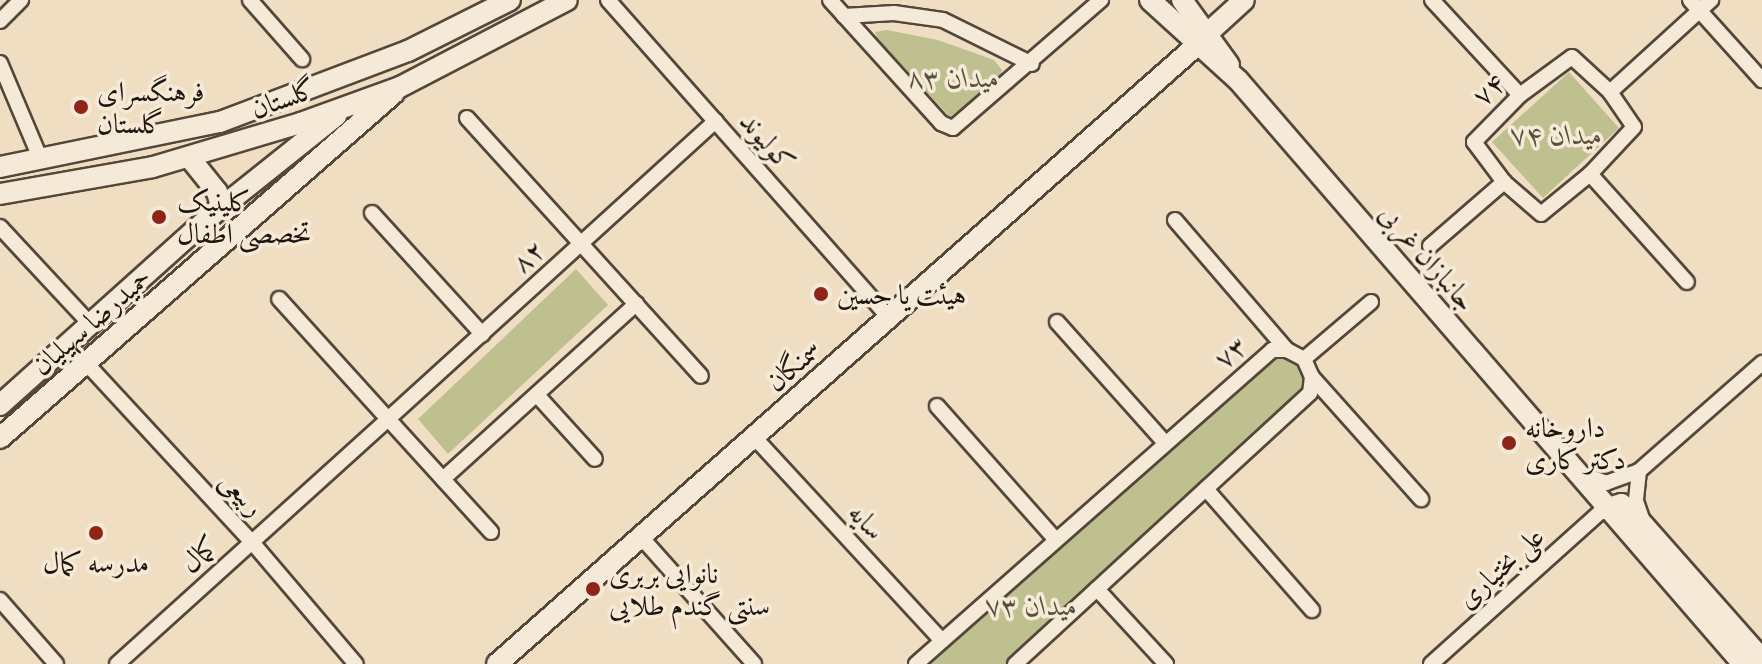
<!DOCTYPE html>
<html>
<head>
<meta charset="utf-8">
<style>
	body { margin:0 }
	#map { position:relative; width:1762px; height:664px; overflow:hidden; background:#f0dec3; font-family:"EB Garamond",Amiri,serif }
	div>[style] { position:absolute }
	.green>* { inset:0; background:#bfc090 }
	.roads { filter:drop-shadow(2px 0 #54473a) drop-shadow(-2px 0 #54473a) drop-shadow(0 2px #54473a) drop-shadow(0 -2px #54473a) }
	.minor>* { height:14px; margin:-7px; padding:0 7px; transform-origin:7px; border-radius:7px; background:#f5ead8 }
	.secondary>* { height:20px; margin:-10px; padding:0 10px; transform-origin:10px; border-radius:10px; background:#f5ead8 }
	.dots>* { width:22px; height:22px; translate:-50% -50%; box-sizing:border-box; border:4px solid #f5ead8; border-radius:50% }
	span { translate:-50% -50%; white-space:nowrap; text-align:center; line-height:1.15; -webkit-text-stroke:7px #f5ead8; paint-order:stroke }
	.park-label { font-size:28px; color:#58513a; font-style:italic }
	.street-label { font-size:28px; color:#20150c }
	.poi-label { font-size:28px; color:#20150c }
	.left { translate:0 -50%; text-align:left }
</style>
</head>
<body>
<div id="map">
	<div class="green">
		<div style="clip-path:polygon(887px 30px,938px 40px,994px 60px,1002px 70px,999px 79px,950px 117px,879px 41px,875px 32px)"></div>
		<div style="clip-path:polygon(1569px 72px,1619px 128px,1543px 198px,1492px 142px)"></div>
		<div style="clip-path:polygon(576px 269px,608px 305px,448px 454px,418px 419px)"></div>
		<div style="clip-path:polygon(1272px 350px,1304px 359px,1310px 393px,1015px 664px,916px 664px)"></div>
	</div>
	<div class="roads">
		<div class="minor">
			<div style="left:250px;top:0;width:79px;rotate:48.6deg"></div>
			<div style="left:608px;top:0;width:424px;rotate:48.5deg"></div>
			<div style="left:830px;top:0;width:166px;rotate:47.9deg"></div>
			<div style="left:941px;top:123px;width:13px;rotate:23deg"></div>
			<div style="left:953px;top:128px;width:196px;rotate:-40.9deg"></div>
			<div style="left:1432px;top:0;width:129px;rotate:47.2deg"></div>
			<div style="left:1690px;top:0;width:108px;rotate:48deg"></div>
			<div style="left:844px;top:16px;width:50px;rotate:-3.4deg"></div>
			<div style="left:894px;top:13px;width:49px;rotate:8.1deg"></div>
			<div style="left:943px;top:20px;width:99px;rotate:26.3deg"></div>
			<div style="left:0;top:21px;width:30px;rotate:-45deg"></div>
			<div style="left:1572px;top:57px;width:52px;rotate:42.6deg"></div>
			<div style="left:1610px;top:92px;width:42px;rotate:55.6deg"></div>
			<div style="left:1634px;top:127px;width:64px;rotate:133.1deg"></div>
			<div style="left:1590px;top:174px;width:63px;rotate:140.8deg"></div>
			<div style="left:1541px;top:214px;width:49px;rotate:-139.1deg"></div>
			<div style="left:1504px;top:182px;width:50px;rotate:-126.9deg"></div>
			<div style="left:1474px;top:142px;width:66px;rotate:-45.6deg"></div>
			<div style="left:1520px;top:95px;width:64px;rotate:-36.2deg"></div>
			<div style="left:0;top:63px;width:105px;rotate:67.1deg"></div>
			<div style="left:1610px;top:92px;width:137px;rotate:-42.3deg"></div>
			<div style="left:467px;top:118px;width:348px;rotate:47.8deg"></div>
			<div style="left:1590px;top:174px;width:145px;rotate:48.1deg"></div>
			<div style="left:372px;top:213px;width:164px;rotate:47.7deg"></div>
			<div style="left:1175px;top:220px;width:172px;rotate:49.3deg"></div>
			<div style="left:0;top:227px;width:132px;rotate:47.1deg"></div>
			<div style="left:1430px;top:246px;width:98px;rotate:-40.9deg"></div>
			<div style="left:1057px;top:322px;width:162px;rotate:48.2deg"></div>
			<div style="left:1304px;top:359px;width:88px;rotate:-40.4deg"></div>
			<div style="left:86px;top:363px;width:244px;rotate:47.2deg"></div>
			<div style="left:252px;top:542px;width:160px;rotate:49.6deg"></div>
			<div style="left:1312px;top:377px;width:164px;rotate:48.2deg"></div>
			<div style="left:537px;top:395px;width:86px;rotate:47.8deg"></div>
			<div style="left:937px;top:406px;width:178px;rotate:48.4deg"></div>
			<div style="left:754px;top:437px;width:277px;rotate:47.3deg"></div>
			<div style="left:1639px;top:471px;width:30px;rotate:96deg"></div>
			<div style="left:1636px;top:501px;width:18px;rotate:71deg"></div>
			<div style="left:1579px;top:473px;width:29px;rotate:20deg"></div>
			<div style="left:1606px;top:483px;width:35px;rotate:-20deg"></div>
			<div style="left:1639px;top:471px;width:164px;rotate:-41.3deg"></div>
			<div style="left:443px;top:479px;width:261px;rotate:-42.2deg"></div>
			<div style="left:1206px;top:489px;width:161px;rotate:48.8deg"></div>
			<div style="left:491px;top:532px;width:153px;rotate:-132.3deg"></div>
			<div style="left:388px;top:419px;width:443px;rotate:-42.3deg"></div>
			<div style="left:641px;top:537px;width:170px;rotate:48.3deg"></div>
			<div style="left:1097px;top:589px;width:102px;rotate:47.4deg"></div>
			<div style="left:0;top:600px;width:85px;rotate:48.8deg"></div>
			<div style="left:117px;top:664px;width:365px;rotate:-42.1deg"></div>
			<div style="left:388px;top:419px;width:162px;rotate:-132.2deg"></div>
			<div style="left:916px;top:664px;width:475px;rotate:-41.4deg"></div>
			<div style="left:1272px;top:350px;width:15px"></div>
			<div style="left:1287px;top:350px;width:19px;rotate:28deg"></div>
			<div style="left:1304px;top:359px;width:20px;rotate:66deg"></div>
			<div style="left:1312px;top:377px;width:16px;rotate:97deg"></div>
			<div style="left:1310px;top:393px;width:401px;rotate:137.4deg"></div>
			<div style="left:1431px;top:664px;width:232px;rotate:-41.9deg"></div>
		</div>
		<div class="secondary">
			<div style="left:1150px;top:0;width:119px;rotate:42.3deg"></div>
			<div style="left:1238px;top:80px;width:772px;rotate:49.15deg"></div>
			<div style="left:1182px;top:0;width:80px;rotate:54.1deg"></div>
			<div style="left:1209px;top:32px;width:47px;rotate:-42.4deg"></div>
			<div style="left:189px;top:157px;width:45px;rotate:51.3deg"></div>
			<div style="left:217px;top:192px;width:15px;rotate:74deg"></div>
			<div style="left:221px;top:206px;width:13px;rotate:135deg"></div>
			<div style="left:0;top:167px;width:225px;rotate:-11.6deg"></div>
			<div style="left:220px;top:122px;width:201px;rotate:-20.7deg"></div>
			<div style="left:408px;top:51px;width:114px;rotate:-26.6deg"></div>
			<div style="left:0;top:194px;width:155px;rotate:-10deg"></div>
			<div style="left:153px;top:167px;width:154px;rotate:-16.6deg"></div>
			<div style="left:301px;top:123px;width:105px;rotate:-20deg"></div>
			<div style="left:400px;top:87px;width:188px;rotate:-27.5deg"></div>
			<div style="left:0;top:405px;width:285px;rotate:-41.9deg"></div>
			<div style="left:212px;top:215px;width:159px;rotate:-38.6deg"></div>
			<div style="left:0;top:438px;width:524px;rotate:-41.21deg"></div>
			<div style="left:1604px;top:509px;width:18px;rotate:-16deg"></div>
			<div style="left:1621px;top:504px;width:12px;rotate:35deg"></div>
			<div style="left:1631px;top:511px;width:198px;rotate:48.5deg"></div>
			<div style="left:497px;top:664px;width:934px;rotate:-41.49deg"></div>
		</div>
	</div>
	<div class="dots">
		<div style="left:81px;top:107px;background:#8f2418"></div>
		<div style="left:159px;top:217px;background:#8f2418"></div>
		<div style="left:821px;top:294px;background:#8f2418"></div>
		<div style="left:1509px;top:443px;background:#8f2418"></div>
		<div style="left:96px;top:533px;background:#8f2418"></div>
		<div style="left:593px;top:589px;background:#8f2418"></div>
	</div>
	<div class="park-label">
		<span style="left:954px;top:77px">میدان ۸۳</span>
		<span style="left:1557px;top:134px">میدان ۷۴</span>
		<span style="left:1032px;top:605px">میدان ۷۳</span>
	</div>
	<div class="street-label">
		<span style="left:1488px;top:89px;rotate:-42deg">۷۴</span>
		<span style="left:283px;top:98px;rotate:-20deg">گلستان</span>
		<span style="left:768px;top:141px;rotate:49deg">کولیوند</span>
		<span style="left:528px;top:256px;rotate:-42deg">۸۲</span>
		<span style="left:1428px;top:257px;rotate:49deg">جانبازان غربی</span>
		<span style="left:91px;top:321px;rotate:-41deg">حمیدرضا سهیلیان</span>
		<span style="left:1230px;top:352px;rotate:-41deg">۷۳</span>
		<span style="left:793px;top:365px;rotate:-41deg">سمنگان</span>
		<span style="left:243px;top:493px;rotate:47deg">ربیعی</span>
		<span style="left:867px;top:521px;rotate:47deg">سایه</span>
		<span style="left:199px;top:554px;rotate:-42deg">کمال</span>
		<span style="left:1500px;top:567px;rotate:-42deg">علی بختیاری</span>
	</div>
	<div class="poi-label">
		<span class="left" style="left:97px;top:107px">فرهنگسرای<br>گلستان</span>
		<span class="left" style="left:177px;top:217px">کلینیک<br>تخصصی اطفال</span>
		<span class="left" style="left:837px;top:294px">هیئت یا حسین</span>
		<span class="left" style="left:1525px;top:443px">داروخانه<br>دکتر کاری</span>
		<span style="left:96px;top:562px">مدرسه کمال</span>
		<span class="left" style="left:609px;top:589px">نانوایی بربری<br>سنتی گندم طلایی</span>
	</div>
</div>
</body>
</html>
